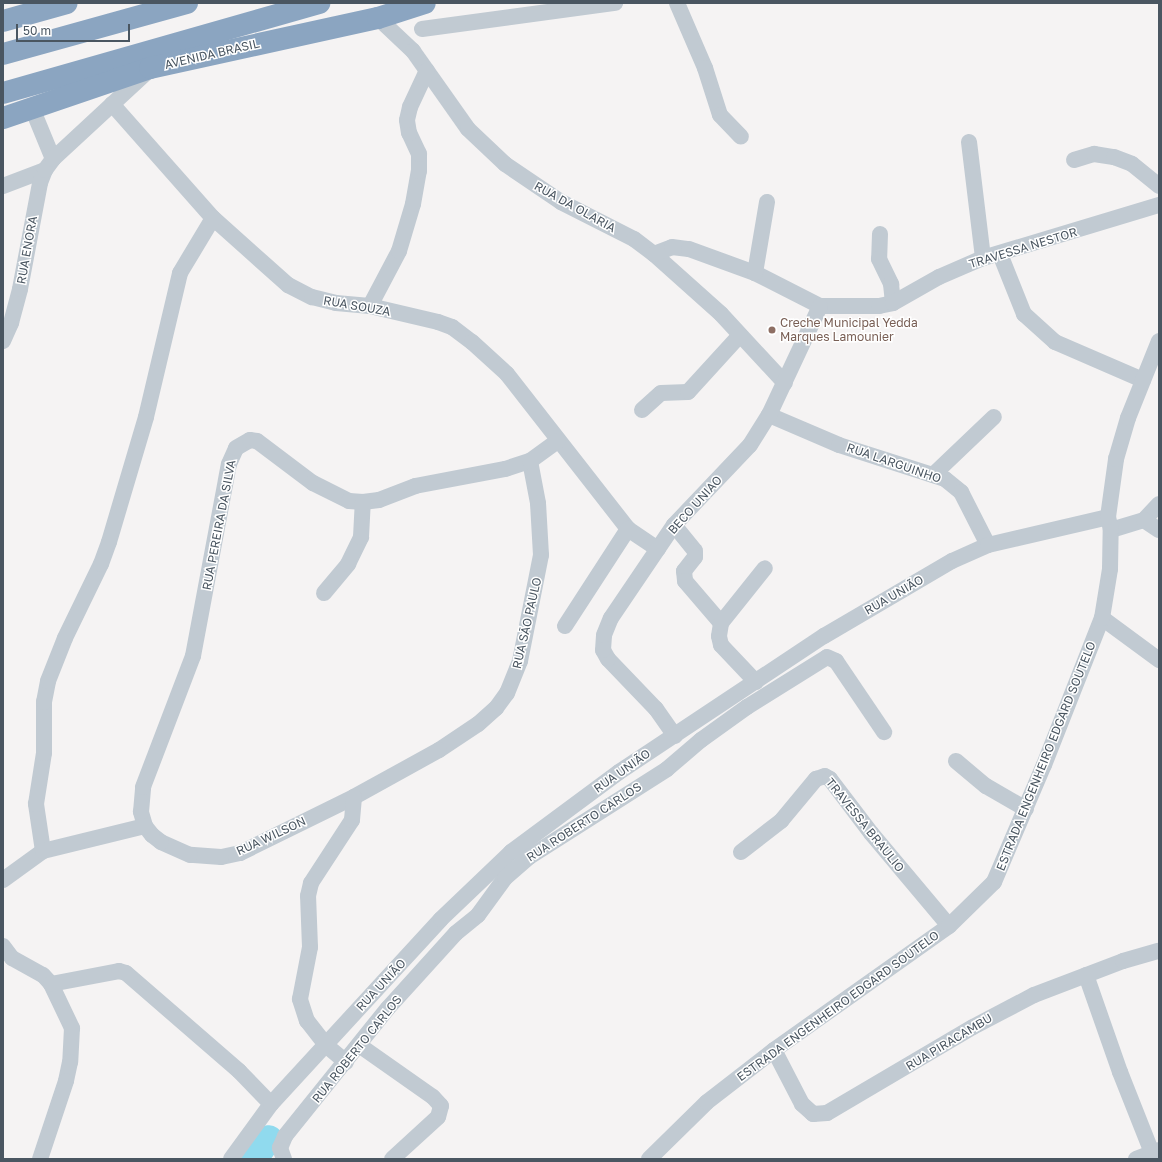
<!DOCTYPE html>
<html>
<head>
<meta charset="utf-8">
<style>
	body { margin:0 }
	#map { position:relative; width:1162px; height:1162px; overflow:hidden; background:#f5f3f3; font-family:"Golos Text",sans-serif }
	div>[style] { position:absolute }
	.river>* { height:27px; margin:-13.5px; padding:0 13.5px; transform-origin:13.5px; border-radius:13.5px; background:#90daee }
	.street>* { height:16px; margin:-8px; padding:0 8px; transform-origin:8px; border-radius:8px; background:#c1cad2 }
	.highway>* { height:22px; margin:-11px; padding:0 11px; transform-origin:11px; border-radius:11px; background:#8ba5c1 }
	.dots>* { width:11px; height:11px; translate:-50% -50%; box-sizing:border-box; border:2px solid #fff; border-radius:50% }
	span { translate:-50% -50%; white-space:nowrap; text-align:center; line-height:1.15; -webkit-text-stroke:3px #fff; paint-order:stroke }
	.street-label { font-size:12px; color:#4a5661 }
	.education-label { font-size:12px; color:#785e54 }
	.left { translate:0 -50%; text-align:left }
	.frame { position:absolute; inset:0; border:4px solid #4a5661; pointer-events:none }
	.scale { position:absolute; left:16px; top:24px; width:114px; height:18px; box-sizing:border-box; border:2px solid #4a5661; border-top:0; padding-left:5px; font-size:12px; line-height:14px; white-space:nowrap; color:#4a5661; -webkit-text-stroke:3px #fff; paint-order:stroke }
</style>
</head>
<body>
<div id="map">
	<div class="river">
		<div style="left:253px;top:1159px;width:26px;rotate:-53deg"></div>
	</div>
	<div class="street">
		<div style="left:677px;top:3px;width:71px;rotate:66.7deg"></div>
		<div style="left:705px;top:68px;width:49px;rotate:72.3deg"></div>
		<div style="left:720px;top:115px;width:30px;rotate:46deg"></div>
		<div style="left:378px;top:18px;width:48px;rotate:43.3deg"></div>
		<div style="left:413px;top:51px;width:95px;rotate:54.8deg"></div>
		<div style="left:468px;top:129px;width:51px;rotate:43.4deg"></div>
		<div style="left:505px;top:164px;width:68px;rotate:34.2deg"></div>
		<div style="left:561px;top:202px;width:82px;rotate:26.9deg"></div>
		<div style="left:634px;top:239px;width:25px;rotate:37deg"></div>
		<div style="left:654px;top:254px;width:90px;rotate:41.8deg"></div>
		<div style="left:721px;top:314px;width:94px;rotate:47.2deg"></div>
		<div style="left:422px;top:29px;width:195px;rotate:-7.7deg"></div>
		<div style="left:112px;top:104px;width:152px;rotate:48.5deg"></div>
		<div style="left:213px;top:218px;width:101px;rotate:41.8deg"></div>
		<div style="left:288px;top:285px;width:27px;rotate:27deg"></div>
		<div style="left:312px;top:297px;width:25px;rotate:14deg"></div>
		<div style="left:336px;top:303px;width:34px;rotate:5deg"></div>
		<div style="left:370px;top:306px;width:70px;rotate:13.2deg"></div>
		<div style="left:438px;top:322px;width:15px;rotate:20deg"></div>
		<div style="left:452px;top:327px;width:25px;rotate:37deg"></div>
		<div style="left:472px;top:342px;width:47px;rotate:42.4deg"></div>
		<div style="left:507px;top:374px;width:197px;rotate:52deg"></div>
		<div style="left:628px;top:529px;width:36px;rotate:34deg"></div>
		<div style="left:32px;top:108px;width:55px;rotate:67.6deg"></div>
		<div style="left:969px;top:142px;width:117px;rotate:83.1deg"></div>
		<div style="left:1074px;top:160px;width:21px;rotate:-17deg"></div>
		<div style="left:1094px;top:154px;width:20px;rotate:9deg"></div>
		<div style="left:1114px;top:157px;width:19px;rotate:21deg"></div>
		<div style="left:1132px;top:164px;width:35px;rotate:39deg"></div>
		<div style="left:3px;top:186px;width:45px;rotate:-20.9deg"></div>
		<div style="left:880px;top:234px;width:25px;rotate:92deg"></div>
		<div style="left:879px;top:259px;width:28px;rotate:64deg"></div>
		<div style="left:891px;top:284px;width:19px;rotate:84deg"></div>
		<div style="left:654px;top:254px;width:19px;rotate:-21deg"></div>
		<div style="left:672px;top:247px;width:17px;rotate:7deg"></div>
		<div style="left:689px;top:249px;width:70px;rotate:20deg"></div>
		<div style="left:755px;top:273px;width:73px;rotate:26.9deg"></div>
		<div style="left:820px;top:306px;width:59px"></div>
		<div style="left:879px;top:306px;width:14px;rotate:-12deg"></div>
		<div style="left:893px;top:303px;width:53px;rotate:-29.5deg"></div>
		<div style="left:939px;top:277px;width:48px;rotate:-23.4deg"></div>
		<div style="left:983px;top:258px;width:184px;rotate:-16.8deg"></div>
		<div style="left:1000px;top:254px;width:65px;rotate:68.2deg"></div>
		<div style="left:1024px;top:314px;width:42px;rotate:42.1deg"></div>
		<div style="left:1055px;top:342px;width:96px;rotate:23.4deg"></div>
		<div style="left:755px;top:273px;width:72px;rotate:-80.4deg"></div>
		<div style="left:370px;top:306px;width:62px;rotate:-62.2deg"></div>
		<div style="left:399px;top:251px;width:49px;rotate:-73.4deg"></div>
		<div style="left:413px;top:204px;width:34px;rotate:-80deg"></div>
		<div style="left:419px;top:171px;width:17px;rotate:-90deg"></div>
		<div style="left:419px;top:154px;width:23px;rotate:-115deg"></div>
		<div style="left:409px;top:133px;width:13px;rotate:-99deg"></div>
		<div style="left:407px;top:120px;width:13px;rotate:-77deg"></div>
		<div style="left:410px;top:107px;width:40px;rotate:-65deg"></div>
		<div style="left:3px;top:341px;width:20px;rotate:-66deg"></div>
		<div style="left:11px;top:323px;width:35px;rotate:-75deg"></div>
		<div style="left:20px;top:289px;width:108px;rotate:-79.3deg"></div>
		<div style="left:40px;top:183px;width:14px;rotate:-69deg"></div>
		<div style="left:45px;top:170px;width:14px;rotate:-54deg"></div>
		<div style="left:53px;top:159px;width:129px;rotate:-42.8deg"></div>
		<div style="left:642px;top:410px;width:25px;rotate:-42deg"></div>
		<div style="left:661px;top:393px;width:27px;rotate:-2deg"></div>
		<div style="left:688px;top:392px;width:77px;rotate:-47.6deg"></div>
		<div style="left:769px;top:415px;width:76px;rotate:23.2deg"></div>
		<div style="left:839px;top:445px;width:111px;rotate:17.8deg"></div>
		<div style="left:945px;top:479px;width:21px;rotate:39deg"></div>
		<div style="left:961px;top:492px;width:59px;rotate:63deg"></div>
		<div style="left:530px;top:461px;width:43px;rotate:79.2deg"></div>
		<div style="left:538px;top:503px;width:52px;rotate:86.7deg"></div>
		<div style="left:541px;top:555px;width:108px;rotate:101.2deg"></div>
		<div style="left:520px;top:661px;width:35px;rotate:112deg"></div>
		<div style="left:507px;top:693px;width:19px;rotate:126deg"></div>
		<div style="left:496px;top:708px;width:24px;rotate:138deg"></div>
		<div style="left:478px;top:724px;width:47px;rotate:146.3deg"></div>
		<div style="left:439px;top:750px;width:97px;rotate:151.1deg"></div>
		<div style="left:354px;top:797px;width:127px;rotate:153.8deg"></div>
		<div style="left:240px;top:853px;width:19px;rotate:168deg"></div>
		<div style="left:221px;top:857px;width:31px;rotate:-176deg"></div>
		<div style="left:190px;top:855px;width:32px;rotate:-156deg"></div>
		<div style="left:161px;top:842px;width:11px;rotate:-142deg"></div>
		<div style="left:152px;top:835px;width:11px;rotate:-128deg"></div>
		<div style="left:145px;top:826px;width:15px;rotate:-106deg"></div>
		<div style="left:141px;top:812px;width:25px;rotate:-85deg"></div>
		<div style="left:143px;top:787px;width:140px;rotate:-69.1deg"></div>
		<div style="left:193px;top:656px;width:195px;rotate:-79.4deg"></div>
		<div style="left:229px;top:464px;width:17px;rotate:-66deg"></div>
		<div style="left:236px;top:448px;width:16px;rotate:-30deg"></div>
		<div style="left:250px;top:440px;width:7px;rotate:8deg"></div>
		<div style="left:257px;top:441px;width:70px;rotate:36.9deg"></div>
		<div style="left:313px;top:483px;width:40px;rotate:26.6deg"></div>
		<div style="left:349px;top:501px;width:14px;rotate:4deg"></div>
		<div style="left:363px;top:502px;width:16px;rotate:-7deg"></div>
		<div style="left:379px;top:500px;width:39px;rotate:-21deg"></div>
		<div style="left:415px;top:486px;width:92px;rotate:-10.7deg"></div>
		<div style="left:505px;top:469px;width:26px;rotate:-18deg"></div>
		<div style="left:530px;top:461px;width:34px;rotate:-36deg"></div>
		<div style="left:933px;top:475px;width:84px;rotate:-43.6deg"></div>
		<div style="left:1144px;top:520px;width:22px;rotate:-47deg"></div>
		<div style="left:674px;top:525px;width:33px;rotate:51deg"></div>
		<div style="left:695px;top:551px;width:6px;rotate:90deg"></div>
		<div style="left:695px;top:557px;width:18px;rotate:128deg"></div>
		<div style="left:684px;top:571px;width:10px;rotate:84deg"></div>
		<div style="left:685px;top:581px;width:55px;rotate:49.4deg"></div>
		<div style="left:1111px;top:530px;width:34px;rotate:-17deg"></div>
		<div style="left:1144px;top:520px;width:18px;rotate:34deg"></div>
		<div style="left:324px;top:593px;width:38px;rotate:-50deg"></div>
		<div style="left:348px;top:564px;width:30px;rotate:-64deg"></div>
		<div style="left:361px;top:537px;width:35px;rotate:-87deg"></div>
		<div style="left:1102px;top:618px;width:71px;rotate:36.4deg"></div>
		<div style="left:565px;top:626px;width:116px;rotate:-57deg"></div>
		<div style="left:756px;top:682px;width:51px;rotate:-133.4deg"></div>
		<div style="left:721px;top:645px;width:9px;rotate:-103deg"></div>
		<div style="left:719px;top:636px;width:13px;rotate:-81deg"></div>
		<div style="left:721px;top:623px;width:70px;rotate:-51.3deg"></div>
		<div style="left:675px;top:736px;width:33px;rotate:-125deg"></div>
		<div style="left:656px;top:709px;width:69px;rotate:-133.8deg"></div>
		<div style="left:608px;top:659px;width:10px;rotate:-119deg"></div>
		<div style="left:603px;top:650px;width:15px;rotate:-86deg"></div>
		<div style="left:604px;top:635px;width:18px;rotate:-68deg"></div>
		<div style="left:611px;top:618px;width:112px;rotate:-55.9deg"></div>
		<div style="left:674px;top:525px;width:110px;rotate:-46.5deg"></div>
		<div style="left:750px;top:445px;width:36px;rotate:-58deg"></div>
		<div style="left:769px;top:415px;width:120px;rotate:-64.9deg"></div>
		<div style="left:956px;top:761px;width:39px;rotate:40deg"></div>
		<div style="left:986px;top:786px;width:46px;rotate:29.9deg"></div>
		<div style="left:43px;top:851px;width:48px;rotate:-98.5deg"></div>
		<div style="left:36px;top:804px;width:52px;rotate:-81.1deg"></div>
		<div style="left:44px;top:753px;width:51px;rotate:-90deg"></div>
		<div style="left:44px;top:702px;width:21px;rotate:-79deg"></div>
		<div style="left:48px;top:681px;width:46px;rotate:-68.4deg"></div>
		<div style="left:65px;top:638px;width:82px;rotate:-64.1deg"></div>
		<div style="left:101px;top:564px;width:23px;rotate:-70deg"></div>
		<div style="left:109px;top:542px;width:130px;rotate:-73.5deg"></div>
		<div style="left:146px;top:417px;width:148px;rotate:-76.7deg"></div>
		<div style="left:180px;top:273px;width:64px;rotate:-59deg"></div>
		<div style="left:741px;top:852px;width:51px;rotate:-37.8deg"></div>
		<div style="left:781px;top:821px;width:55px;rotate:-50.2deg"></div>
		<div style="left:816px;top:779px;width:9px;rotate:-18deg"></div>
		<div style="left:825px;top:776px;width:6px;rotate:31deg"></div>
		<div style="left:830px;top:779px;width:68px;rotate:52.8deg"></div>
		<div style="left:871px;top:833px;width:121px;rotate:50deg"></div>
		<div style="left:3px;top:880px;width:49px;rotate:-35.9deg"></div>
		<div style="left:43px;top:851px;width:105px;rotate:-13.8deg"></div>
		<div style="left:3px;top:946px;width:15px;rotate:53deg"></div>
		<div style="left:12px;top:958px;width:35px;rotate:29deg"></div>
		<div style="left:43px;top:975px;width:12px;rotate:48deg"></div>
		<div style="left:51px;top:984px;width:49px;rotate:64.5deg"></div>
		<div style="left:72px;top:1028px;width:34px;rotate:93deg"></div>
		<div style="left:70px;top:1062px;width:19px;rotate:102deg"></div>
		<div style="left:66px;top:1081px;width:82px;rotate:108.4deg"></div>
		<div style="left:1086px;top:975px;width:103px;rotate:70.7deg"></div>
		<div style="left:1120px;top:1072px;width:87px;rotate:68.4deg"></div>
		<div style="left:51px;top:984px;width:69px;rotate:-10.8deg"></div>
		<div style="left:119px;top:971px;width:7px;rotate:16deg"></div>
		<div style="left:126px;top:973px;width:150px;rotate:40.9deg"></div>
		<div style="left:239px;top:1071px;width:46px;rotate:45.9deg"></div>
		<div style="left:359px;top:1045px;width:90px;rotate:35.1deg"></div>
		<div style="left:433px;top:1097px;width:12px;rotate:48deg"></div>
		<div style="left:441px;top:1106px;width:11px;rotate:105deg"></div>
		<div style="left:438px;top:1117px;width:62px;rotate:137.6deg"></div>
		<div style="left:774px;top:1050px;width:61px;rotate:62.6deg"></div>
		<div style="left:802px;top:1104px;width:15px;rotate:42deg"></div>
		<div style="left:813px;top:1114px;width:14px;rotate:-4deg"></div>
		<div style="left:827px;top:1113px;width:169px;rotate:-30.5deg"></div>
		<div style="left:973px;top:1027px;width:69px;rotate:-27.7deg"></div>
		<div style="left:1034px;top:995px;width:95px;rotate:-20.9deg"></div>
		<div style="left:1123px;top:961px;width:37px;rotate:-16deg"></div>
		<div style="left:346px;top:1062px;width:26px;rotate:-140deg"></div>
		<div style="left:326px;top:1045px;width:31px;rotate:-128deg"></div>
		<div style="left:307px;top:1021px;width:23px;rotate:-108deg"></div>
		<div style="left:300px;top:999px;width:53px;rotate:-79.1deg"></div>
		<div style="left:310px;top:947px;width:51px;rotate:-92.2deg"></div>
		<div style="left:308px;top:896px;width:13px;rotate:-77deg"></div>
		<div style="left:311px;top:883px;width:75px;rotate:-56.9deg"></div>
		<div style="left:352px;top:820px;width:23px;rotate:-85deg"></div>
		<div style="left:231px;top:1159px;width:68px;rotate:-54deg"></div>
		<div style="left:271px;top:1104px;width:251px;rotate:-47.4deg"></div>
		<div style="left:441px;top:919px;width:97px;rotate:-43.7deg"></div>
		<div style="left:511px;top:852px;width:134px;rotate:-36.5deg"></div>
		<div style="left:619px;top:772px;width:246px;rotate:-33.6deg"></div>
		<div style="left:824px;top:636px;width:148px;rotate:-30.4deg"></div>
		<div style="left:952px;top:561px;width:39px;rotate:-24deg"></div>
		<div style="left:988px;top:545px;width:123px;rotate:-13.1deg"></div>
		<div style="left:284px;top:1159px;width:12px;rotate:-110deg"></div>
		<div style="left:280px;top:1148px;width:13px;rotate:-67deg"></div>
		<div style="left:285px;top:1136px;width:164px;rotate:-51.2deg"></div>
		<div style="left:388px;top:1008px;width:101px;rotate:-47.8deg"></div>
		<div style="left:456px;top:933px;width:28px;rotate:-39deg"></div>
		<div style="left:478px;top:915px;width:46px;rotate:-53.9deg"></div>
		<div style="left:505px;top:878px;width:32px;rotate:-41deg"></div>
		<div style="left:529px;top:857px;width:164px;rotate:-32.5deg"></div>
		<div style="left:667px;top:769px;width:45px;rotate:-40.5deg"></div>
		<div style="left:701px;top:740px;width:57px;rotate:-35.7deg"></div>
		<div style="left:747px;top:707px;width:94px;rotate:-32deg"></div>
		<div style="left:827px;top:657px;width:10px;rotate:24deg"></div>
		<div style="left:836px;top:661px;width:86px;rotate:55.9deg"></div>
		<div style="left:649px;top:1159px;width:81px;rotate:-44.5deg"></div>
		<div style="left:707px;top:1102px;width:85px;rotate:-37.8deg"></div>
		<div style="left:774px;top:1050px;width:214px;rotate:-35.3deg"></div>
		<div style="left:949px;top:926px;width:63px;rotate:-44.4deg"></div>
		<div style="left:994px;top:882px;width:127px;rotate:-66.9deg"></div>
		<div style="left:1044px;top:765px;width:158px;rotate:-68.5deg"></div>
		<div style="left:1102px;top:618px;width:50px;rotate:-80.7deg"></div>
		<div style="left:1110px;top:569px;width:39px;rotate:-89deg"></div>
		<div style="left:1111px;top:530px;width:13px;rotate:-103deg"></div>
		<div style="left:1108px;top:517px;width:59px;rotate:-82.1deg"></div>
		<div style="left:1116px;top:459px;width:43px;rotate:-73.7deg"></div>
		<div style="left:1128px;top:418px;width:83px;rotate:-68.1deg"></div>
		<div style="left:1136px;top:1159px;width:25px;rotate:-21deg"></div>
	</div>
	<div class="highway">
		<div style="left:3px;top:21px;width:66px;rotate:-15.7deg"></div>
		<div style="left:3px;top:54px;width:191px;rotate:-15.5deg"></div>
		<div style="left:3px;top:93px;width:329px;rotate:-15.9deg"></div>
		<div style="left:3px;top:118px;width:155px;rotate:-18.8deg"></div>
		<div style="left:150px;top:68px;width:233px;rotate:-12.4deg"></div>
		<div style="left:378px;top:18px;width:49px;rotate:-17.7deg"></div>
	</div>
	<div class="dots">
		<div style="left:772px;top:330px;background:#8d6e63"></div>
	</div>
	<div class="street-label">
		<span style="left:212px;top:54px;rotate:-13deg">AVENIDA BRASIL</span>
		<span style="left:575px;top:207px;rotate:29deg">RUA DA OLARIA</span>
		<span style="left:1023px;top:248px;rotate:-17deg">TRAVESSA NESTOR</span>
		<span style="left:27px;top:250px;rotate:-80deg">RUA ENORA</span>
		<span style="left:357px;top:306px;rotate:10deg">RUA SOUZA</span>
		<span style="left:894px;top:463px;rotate:19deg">RUA LARGUINHO</span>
		<span style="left:695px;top:505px;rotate:-48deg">BECO UNIAO</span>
		<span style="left:219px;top:525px;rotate:-79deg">RUA PEREIRA DA SILVA</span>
		<span style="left:894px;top:595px;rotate:-30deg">RUA UNIÃO</span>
		<span style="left:527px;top:623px;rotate:-77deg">RUA SĀO PAULO</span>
		<span style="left:1046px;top:756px;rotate:-68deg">ESTRADA ENGENHEIRO EDGARD SOUTELO</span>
		<span style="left:622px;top:771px;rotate:-35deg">RUA UNIÃO</span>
		<span style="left:584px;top:822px;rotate:-33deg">RUA ROBERTO CARLOS</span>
		<span style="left:865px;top:825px;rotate:51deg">TRAVESSA BRAULIO</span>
		<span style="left:271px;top:836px;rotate:-25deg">RUA WILSON</span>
		<span style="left:381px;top:985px;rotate:-47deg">RUA UNIÃO</span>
		<span style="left:838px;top:1006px;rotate:-36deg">ESTRADA ENGENHEIRO EDGARD SOUTELO</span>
		<span style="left:949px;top:1042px;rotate:-31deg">RUA PIRACAMBU</span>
		<span style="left:357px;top:1049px;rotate:-51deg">RUA ROBERTO CARLOS</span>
	</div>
	<div class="education-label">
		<span class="left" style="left:780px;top:330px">Creche Municipal Yedda<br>Marques Lamounier</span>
	</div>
	<div class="frame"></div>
	<div class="scale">50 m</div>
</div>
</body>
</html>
